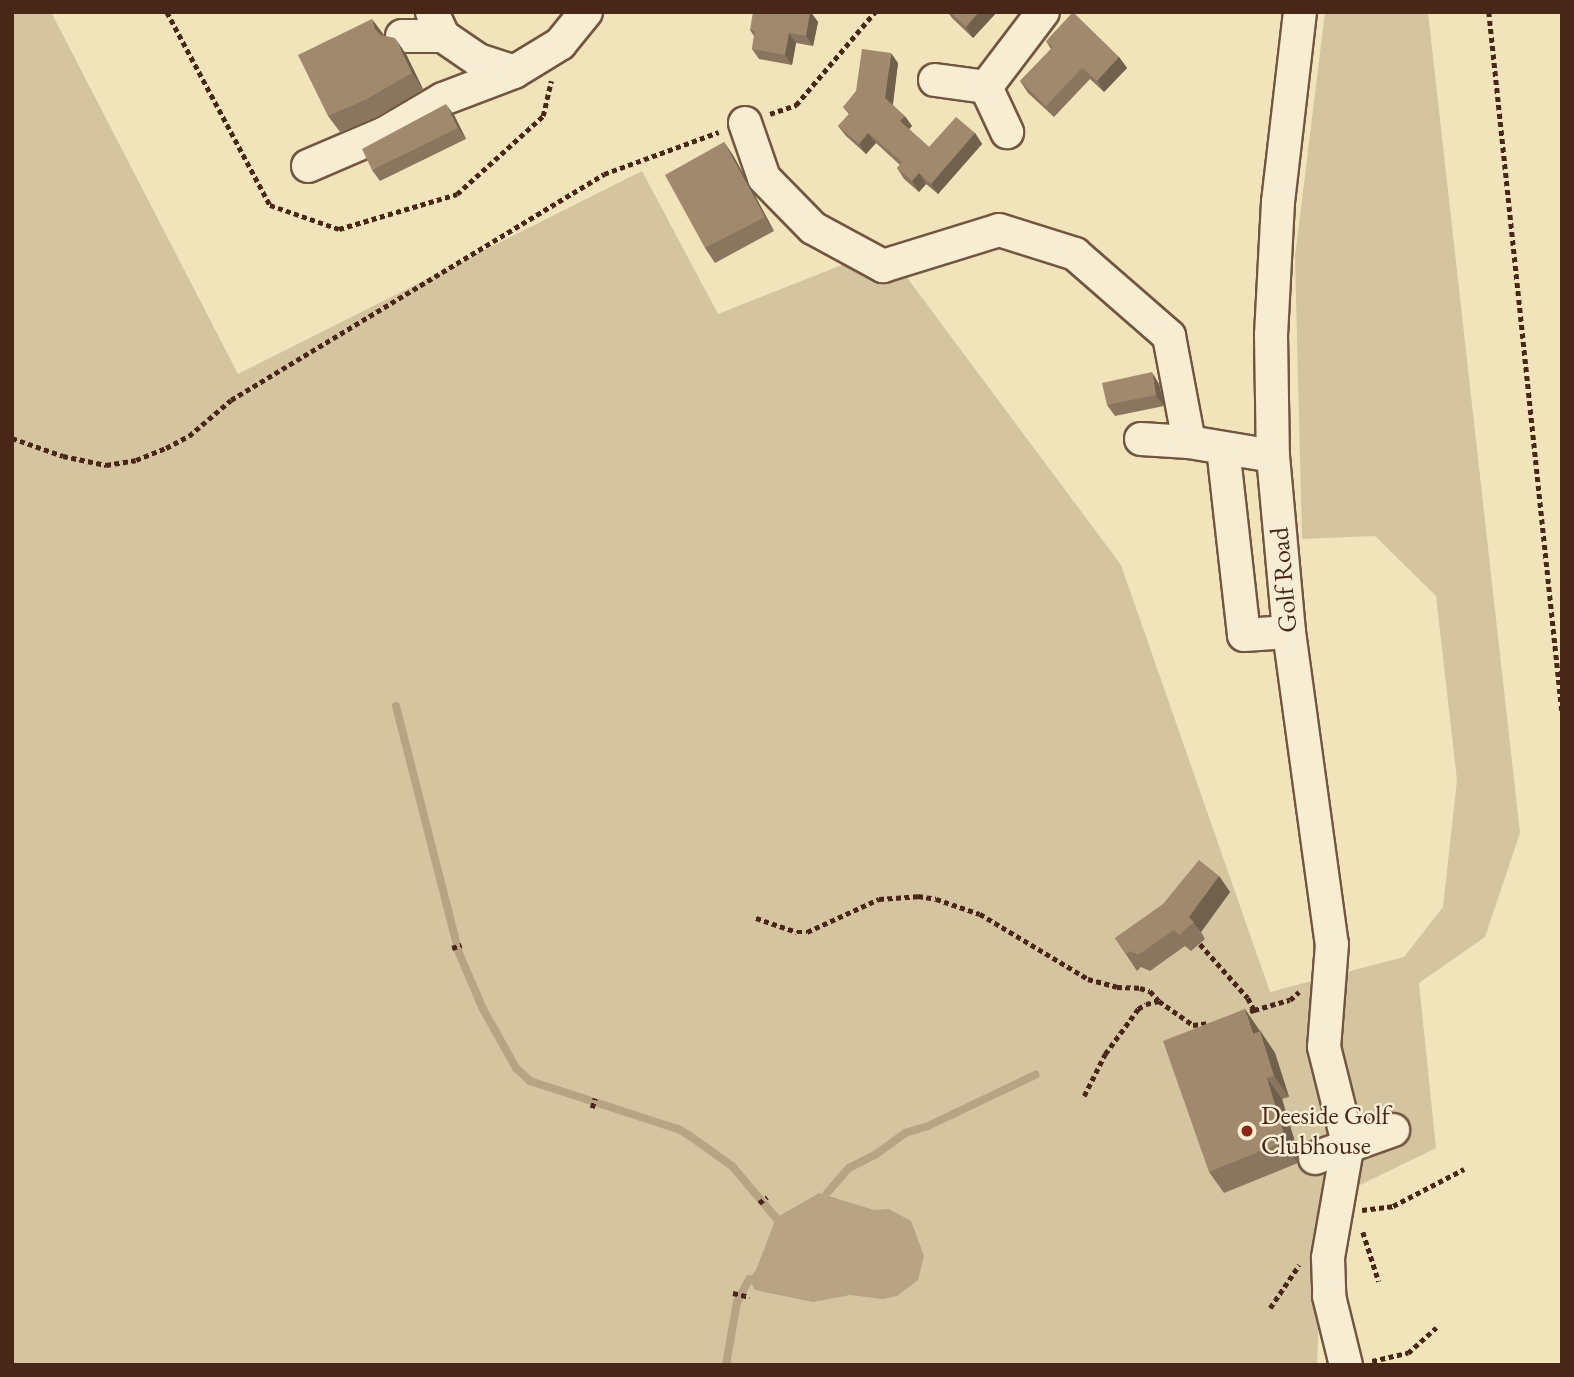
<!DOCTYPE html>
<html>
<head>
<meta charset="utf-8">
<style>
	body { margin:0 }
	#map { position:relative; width:1574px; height:1377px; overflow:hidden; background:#f1e4bb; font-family:"EB Garamond",serif }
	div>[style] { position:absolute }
	.green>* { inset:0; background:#d4c49f }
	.water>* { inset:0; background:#b8a384 }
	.stream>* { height:8px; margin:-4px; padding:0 4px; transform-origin:4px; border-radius:4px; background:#b8a384 }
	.path>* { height:4.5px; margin-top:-2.25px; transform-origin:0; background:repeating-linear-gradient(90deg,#482618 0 5px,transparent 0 8.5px) }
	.roads { filter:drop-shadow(2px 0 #725641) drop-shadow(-2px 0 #725641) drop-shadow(0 2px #725641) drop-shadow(0 -2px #725641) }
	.minor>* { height:32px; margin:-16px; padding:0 16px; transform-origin:16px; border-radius:16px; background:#f6edd3 }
	.wall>* { inset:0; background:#8a765e }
	.shaded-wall>* { inset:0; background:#70604c }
	.building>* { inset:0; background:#a0896d }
	.dots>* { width:19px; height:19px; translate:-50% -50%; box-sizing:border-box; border:4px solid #f6edd3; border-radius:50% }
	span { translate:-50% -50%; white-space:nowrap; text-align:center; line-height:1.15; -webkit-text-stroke:5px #f6edd3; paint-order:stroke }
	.street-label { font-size:26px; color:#482618 }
	.poi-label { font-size:26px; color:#482618 }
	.left { translate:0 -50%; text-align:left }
	.frame { position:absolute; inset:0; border:14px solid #482618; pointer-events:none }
</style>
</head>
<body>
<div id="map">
	<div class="green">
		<div style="clip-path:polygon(12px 12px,51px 12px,238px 374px,642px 171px,718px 314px,885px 248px,1121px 565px,1270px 992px,1404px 957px,1443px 907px,1457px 780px,1436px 596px,1375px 536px,1302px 539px,1295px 257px,1325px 12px,1428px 12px,1520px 833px,1485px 937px,1419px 983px,1436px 1148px,1323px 1203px,1317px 1365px,12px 1365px)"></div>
	</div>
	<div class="water">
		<div style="clip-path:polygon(819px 1193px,874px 1210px,889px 1209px,911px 1221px,924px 1256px,918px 1280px,897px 1296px,883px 1299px,850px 1295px,813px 1302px,755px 1290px,749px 1279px,756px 1270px,776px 1218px)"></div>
	</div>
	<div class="stream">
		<div style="left:396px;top:706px;width:255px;rotate:75.7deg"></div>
		<div style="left:459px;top:953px;width:61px;rotate:66.8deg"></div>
		<div style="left:483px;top:1009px;width:68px;rotate:60.8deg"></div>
		<div style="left:516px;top:1068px;width:19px;rotate:43deg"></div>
		<div style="left:530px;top:1081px;width:156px;rotate:18deg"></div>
		<div style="left:678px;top:1129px;width:14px;rotate:30deg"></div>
		<div style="left:690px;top:1136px;width:52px;rotate:35.5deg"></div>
		<div style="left:732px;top:1166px;width:68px;rotate:49.8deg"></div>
		<div style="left:827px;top:1193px;width:33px;rotate:-49deg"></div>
		<div style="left:849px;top:1168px;width:29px;rotate:-27deg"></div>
		<div style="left:875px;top:1155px;width:37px;rotate:-36deg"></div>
		<div style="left:905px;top:1133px;width:24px;rotate:-17deg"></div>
		<div style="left:928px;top:1126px;width:119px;rotate:-25.5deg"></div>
		<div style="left:726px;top:1365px;width:64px;rotate:-80.1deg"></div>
		<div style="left:737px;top:1302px;width:26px;rotate:-62deg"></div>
	</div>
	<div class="path">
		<div style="left:167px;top:12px;width:219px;rotate:61.9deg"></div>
		<div style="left:270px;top:205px;width:73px;rotate:19.2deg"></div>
		<div style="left:339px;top:229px;width:123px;rotate:-16.5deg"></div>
		<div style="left:457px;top:194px;width:116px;rotate:-42.2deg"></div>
		<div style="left:543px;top:116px;width:36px;rotate:-77deg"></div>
		<div style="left:1489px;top:12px;width:703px;rotate:84.04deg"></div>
		<div style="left:770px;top:114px;width:28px;rotate:-19deg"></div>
		<div style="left:796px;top:105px;width:122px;rotate:-49.7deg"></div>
		<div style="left:12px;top:438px;width:54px;rotate:19.4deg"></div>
		<div style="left:63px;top:456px;width:44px;rotate:11.8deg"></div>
		<div style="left:106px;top:465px;width:30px;rotate:-9deg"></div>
		<div style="left:136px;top:460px;width:32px;rotate:-22deg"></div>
		<div style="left:166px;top:448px;width:26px;rotate:-28deg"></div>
		<div style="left:189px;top:436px;width:55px;rotate:-40.6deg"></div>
		<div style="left:231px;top:400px;width:436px;rotate:-31.2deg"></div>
		<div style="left:604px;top:174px;width:122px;rotate:-20.1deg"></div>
		<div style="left:756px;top:918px;width:43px;rotate:18.9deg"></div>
		<div style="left:797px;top:932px;width:10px"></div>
		<div style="left:807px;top:932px;width:79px;rotate:-24.6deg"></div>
		<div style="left:879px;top:899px;width:39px;rotate:-4deg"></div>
		<div style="left:918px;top:896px;width:18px;rotate:9deg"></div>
		<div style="left:936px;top:899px;width:46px;rotate:18.8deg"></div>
		<div style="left:980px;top:914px;width:126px;rotate:31deg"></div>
		<div style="left:1088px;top:979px;width:30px;rotate:15deg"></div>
		<div style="left:1117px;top:987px;width:23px;rotate:2deg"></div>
		<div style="left:1140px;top:988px;width:10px;rotate:17deg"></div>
		<div style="left:1150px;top:991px;width:13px;rotate:48deg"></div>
		<div style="left:1200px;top:944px;width:72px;rotate:48.4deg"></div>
		<div style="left:1248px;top:998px;width:13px;rotate:63deg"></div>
		<div style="left:1254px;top:1010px;width:37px;rotate:-16deg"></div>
		<div style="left:1290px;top:1000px;width:12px;rotate:-42deg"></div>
		<div style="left:452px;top:948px;width:10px;rotate:-17deg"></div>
		<div style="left:1242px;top:1014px;width:13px;rotate:-18deg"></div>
		<div style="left:1084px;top:1096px;width:47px;rotate:-63.4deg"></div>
		<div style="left:1105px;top:1054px;width:56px;rotate:-53.7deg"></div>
		<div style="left:1138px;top:1009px;width:9px;rotate:-32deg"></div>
		<div style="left:1146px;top:1004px;width:13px;rotate:-13deg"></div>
		<div style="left:1159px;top:1001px;width:42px;rotate:35.2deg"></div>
		<div style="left:1193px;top:1025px;width:17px;rotate:-7deg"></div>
		<div style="left:592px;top:1108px;width:10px;rotate:-73deg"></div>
		<div style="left:759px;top:1203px;width:10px;rotate:-37deg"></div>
		<div style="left:1362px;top:1210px;width:31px;rotate:-7deg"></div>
		<div style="left:1393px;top:1206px;width:80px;rotate:-27.5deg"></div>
		<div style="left:1363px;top:1232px;width:52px;rotate:72.3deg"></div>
		<div style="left:733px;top:1293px;width:17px;rotate:13deg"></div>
		<div style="left:1270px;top:1308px;width:52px;rotate:-56deg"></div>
		<div style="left:1372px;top:1361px;width:37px;rotate:-13deg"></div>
		<div style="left:1408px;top:1353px;width:38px;rotate:-42deg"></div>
	</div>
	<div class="roads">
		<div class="minor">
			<div style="left:432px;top:12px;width:26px;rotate:65deg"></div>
			<div style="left:443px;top:36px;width:42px;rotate:34.4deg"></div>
			<div style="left:478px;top:60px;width:38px;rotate:18deg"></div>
			<div style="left:1300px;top:12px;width:191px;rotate:96.6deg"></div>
			<div style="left:1278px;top:202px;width:133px;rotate:93deg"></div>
			<div style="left:1271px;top:335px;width:121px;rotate:89.1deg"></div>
			<div style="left:1273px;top:456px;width:177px;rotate:84.8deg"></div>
			<div style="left:1289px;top:632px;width:315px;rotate:82.2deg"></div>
			<div style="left:1332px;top:944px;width:103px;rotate:94.4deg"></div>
			<div style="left:1324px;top:1047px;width:99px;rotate:76deg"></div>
			<div style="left:1348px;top:1143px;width:117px;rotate:99.9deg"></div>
			<div style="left:1328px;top:1258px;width:38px;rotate:88deg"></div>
			<div style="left:1329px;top:1296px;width:71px;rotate:76.2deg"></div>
			<div style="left:402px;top:36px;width:41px"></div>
			<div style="left:935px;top:80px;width:51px;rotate:7.8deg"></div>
			<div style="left:986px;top:87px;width:50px;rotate:65deg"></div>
			<div style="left:986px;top:87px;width:94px;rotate:-52.8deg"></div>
			<div style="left:745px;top:123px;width:58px;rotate:70.9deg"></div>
			<div style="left:764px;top:178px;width:70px;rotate:45.6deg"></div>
			<div style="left:813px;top:228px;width:80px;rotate:28.5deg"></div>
			<div style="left:883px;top:266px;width:121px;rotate:-17.2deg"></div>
			<div style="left:999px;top:230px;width:80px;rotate:17.5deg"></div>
			<div style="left:1075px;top:254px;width:125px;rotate:41.1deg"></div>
			<div style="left:1169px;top:336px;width:108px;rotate:79.3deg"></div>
			<div style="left:308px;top:166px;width:84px;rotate:-23.2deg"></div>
			<div style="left:385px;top:133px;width:67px;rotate:-30.4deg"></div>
			<div style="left:443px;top:99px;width:76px;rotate:-20.8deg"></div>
			<div style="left:514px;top:72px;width:54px;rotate:-31.3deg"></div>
			<div style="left:560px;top:44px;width:41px;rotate:-50.9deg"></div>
			<div style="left:1141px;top:439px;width:48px;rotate:3.6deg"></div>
			<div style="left:1189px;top:442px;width:85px;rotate:9.5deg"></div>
			<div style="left:1223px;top:448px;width:188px;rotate:83.6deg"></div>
			<div style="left:1244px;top:635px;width:45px;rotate:-3.8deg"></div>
			<div style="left:1315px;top:1158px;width:83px;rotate:-19.7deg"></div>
		</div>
	</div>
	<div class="wall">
		<div style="clip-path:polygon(811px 12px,818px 22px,813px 46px,796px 43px,792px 65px,759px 59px,752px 49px,754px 36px,750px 30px)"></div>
		<div style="clip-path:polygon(948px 12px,997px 12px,973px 38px,952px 18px)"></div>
		<div style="clip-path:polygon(384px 36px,406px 54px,423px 89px,377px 117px,340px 132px,328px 116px)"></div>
		<div style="clip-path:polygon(1046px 41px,1119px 57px,1127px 68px,1104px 92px,1090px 79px,1054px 117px,1028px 93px,1020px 81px,1051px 49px)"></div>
		<div style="clip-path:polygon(898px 63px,893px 105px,912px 126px,909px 129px,929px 147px,975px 133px,982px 144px,938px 194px,926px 184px,919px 192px,904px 179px,897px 168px,900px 165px,876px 143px,866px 154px,846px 136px,838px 126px,849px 114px,843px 107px)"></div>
		<div style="clip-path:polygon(454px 115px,466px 139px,380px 181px,372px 170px)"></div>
		<div style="clip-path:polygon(724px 142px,734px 157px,774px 231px,715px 263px,705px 248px)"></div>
		<div style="clip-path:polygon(1159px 384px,1164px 406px,1115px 416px,1107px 405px)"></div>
		<div style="clip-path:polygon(1219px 876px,1230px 892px,1201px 932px,1205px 939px,1191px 951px,1185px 946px,1150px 971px,1141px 967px,1137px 971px,1115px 938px)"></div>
		<div style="clip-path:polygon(1260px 1030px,1275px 1053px,1289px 1097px,1282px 1099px,1298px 1152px,1298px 1163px,1224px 1193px,1209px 1172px)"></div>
	</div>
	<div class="shaded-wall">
		<div style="clip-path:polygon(810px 12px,818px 22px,813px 46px,806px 36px)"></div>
		<div style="clip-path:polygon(979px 12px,997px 12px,973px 38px,966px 27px)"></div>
		<div style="clip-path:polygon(372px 19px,384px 35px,386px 45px,374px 28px)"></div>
		<div style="clip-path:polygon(789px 33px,796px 43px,792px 65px,785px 55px)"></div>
		<div style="clip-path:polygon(395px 38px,406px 54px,423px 89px,412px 73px)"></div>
		<div style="clip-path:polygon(891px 53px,898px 63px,892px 109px,885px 98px)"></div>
		<div style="clip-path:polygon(1119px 57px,1127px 68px,1104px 92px,1097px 81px)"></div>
		<div style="clip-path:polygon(446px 104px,454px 115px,466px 139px,458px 128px)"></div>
		<div style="clip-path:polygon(905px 116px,912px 126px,907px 131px,900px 121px)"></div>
		<div style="clip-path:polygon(868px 133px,876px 143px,866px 154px,859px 144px)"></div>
		<div style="clip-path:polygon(975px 133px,982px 144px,938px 194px,931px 184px)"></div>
		<div style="clip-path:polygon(724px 142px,734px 157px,774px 231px,765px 217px)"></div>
		<div style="clip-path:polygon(919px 173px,926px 184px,919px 192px,912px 181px)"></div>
		<div style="clip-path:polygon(1152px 372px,1159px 384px,1164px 406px,1156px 395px)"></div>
		<div style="clip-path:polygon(1219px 876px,1230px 892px,1201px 932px,1189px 917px)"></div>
		<div style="clip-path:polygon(1245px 1009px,1275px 1053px,1289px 1097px,1274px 1076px,1253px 1034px)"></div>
		<div style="clip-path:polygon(1267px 1078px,1282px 1099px,1298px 1152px,1298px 1163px,1283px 1142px)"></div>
	</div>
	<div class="building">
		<div style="clip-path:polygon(753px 12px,810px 12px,806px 36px,789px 33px,785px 55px,752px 49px,755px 31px,750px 30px)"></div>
		<div style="clip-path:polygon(950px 12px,979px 12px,966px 27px)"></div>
		<div style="clip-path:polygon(1073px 12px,1119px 57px,1097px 81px,1082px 68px,1046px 106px,1020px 81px,1053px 47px,1046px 41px)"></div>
		<div style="clip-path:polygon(372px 19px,374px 28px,381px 35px,395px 38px,412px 73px,365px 100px,328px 116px,298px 55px)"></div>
		<div style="clip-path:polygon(862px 49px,891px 53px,885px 98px,905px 116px,900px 121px,929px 147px,956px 117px,975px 133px,931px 184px,919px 173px,912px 181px,897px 168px,902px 162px,868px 133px,859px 144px,838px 126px,850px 113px,843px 107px,856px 91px)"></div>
		<div style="clip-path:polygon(446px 104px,458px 128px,372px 170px,362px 149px)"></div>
		<div style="clip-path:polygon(724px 142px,765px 217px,705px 248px,665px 175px)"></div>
		<div style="clip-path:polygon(1152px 372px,1156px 395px,1107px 405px,1102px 383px)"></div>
		<div style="clip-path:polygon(1199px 860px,1219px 876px,1189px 917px,1194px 922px,1179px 935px,1174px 930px,1138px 955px,1130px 951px,1126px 954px,1115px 938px,1163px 904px)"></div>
		<div style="clip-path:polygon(1245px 1009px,1253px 1034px,1260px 1031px,1274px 1076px,1267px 1078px,1283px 1131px,1283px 1142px,1209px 1172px,1163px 1041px)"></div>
	</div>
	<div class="dots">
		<div style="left:1247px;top:1131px;background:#8f2418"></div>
	</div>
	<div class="street-label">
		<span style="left:1284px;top:580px;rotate:-95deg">Golf Road</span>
	</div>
	<div class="poi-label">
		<span class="left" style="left:1261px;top:1131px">Deeside Golf<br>Clubhouse</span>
	</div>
	<div class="frame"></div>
</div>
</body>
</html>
